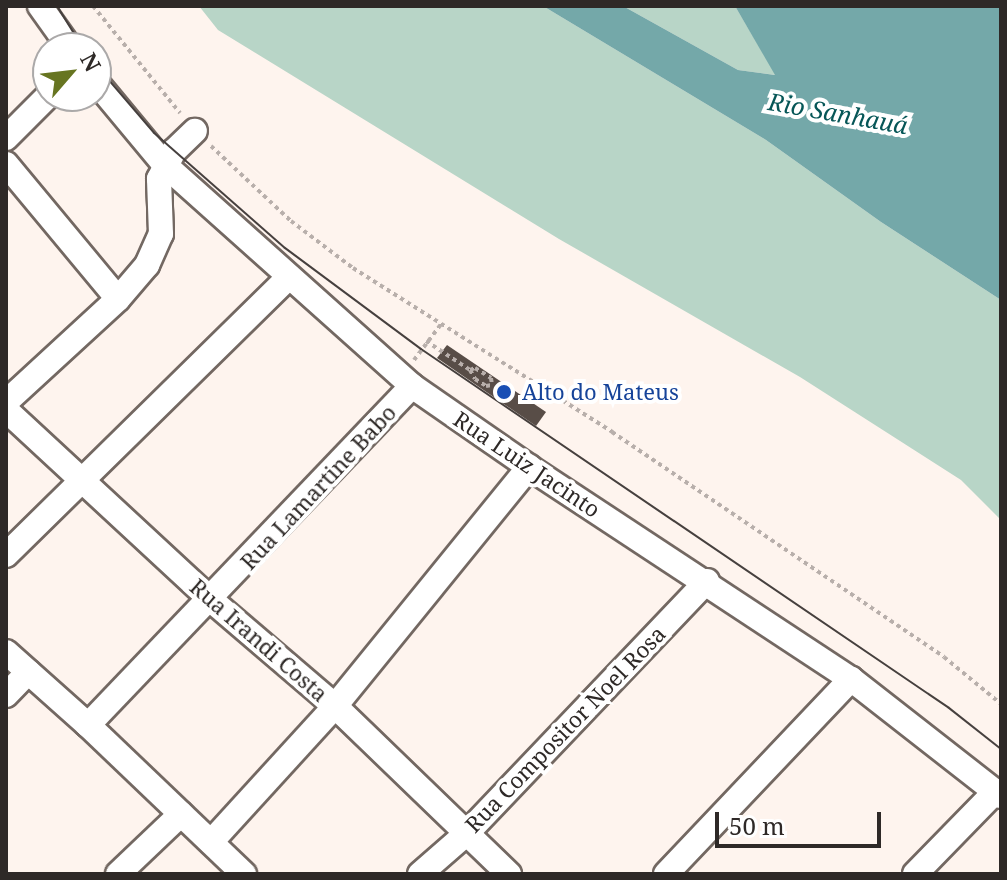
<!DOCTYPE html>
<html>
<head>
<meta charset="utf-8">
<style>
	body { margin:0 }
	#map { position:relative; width:1007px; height:880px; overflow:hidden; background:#fef4ee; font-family:"Noto Serif",serif }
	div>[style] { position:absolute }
	.green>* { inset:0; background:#b8d5c7 }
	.water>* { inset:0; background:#74a8a9 }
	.building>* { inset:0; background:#584d47 }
	.path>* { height:4px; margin-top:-2px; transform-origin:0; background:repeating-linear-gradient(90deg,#b8afab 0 4px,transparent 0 8px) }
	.roads { filter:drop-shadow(2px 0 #736862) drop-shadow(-2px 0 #736862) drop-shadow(0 2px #736862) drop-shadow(0 -2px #736862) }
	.minor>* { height:24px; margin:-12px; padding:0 12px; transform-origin:12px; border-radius:12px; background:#fff }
	.tram>* { height:2px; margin:-1px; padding:0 1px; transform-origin:1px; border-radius:1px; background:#46403e }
	.dots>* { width:22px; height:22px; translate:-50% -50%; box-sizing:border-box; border:4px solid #fff; border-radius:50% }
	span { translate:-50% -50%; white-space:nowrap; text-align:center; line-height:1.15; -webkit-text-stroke:8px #fff; paint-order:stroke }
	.transit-label { font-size:22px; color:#164399 }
	.left { translate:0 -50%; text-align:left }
	.street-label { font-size:22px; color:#2e2927 }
	.water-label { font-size:24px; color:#065657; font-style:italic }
	.frame { position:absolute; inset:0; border:8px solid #2e2927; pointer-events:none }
	.north { position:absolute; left:32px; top:32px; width:80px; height:80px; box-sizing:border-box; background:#fff; border:2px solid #aba9a9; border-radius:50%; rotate:62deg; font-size:22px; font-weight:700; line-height:32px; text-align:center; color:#2e2927 }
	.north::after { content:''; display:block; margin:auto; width:28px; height:36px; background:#677521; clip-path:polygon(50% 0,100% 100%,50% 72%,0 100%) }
	.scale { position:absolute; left:715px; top:812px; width:166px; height:36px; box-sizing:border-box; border:4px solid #2e2927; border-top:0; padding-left:10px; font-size:24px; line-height:28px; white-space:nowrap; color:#2e2927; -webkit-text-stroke:6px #fff; paint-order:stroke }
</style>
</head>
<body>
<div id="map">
	<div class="green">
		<div style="clip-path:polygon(199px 6px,543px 6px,766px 140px,881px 222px,1001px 300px,1001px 520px,961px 480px,800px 377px,559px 239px,218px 30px)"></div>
		<div style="clip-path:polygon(623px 6px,735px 6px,776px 75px,738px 70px)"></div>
	</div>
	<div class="water">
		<div style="clip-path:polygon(543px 6px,623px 6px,738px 70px,775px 75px,735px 6px,1001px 6px,1001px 300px,881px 222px,766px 140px)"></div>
	</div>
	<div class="building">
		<div style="clip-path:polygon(447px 345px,546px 412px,536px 426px,437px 358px)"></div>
	</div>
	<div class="path">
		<div style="left:93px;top:6px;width:138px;rotate:50.9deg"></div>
		<div style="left:211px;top:146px;width:110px;rotate:43.2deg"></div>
		<div style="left:291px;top:221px;width:78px;rotate:37.2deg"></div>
		<div style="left:353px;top:268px;width:307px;rotate:32.3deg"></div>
		<div style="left:612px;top:432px;width:401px;rotate:34.1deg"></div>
		<div style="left:944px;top:657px;width:74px;rotate:39.5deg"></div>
		<div style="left:426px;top:341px;width:53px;rotate:33.4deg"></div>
		<div style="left:470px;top:370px;width:5px;rotate:-22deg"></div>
		<div style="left:475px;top:368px;width:19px;rotate:32deg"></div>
		<div style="left:491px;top:378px;width:7px;rotate:82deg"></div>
		<div style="left:414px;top:360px;width:46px;rotate:-52.9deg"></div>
		<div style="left:470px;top:370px;width:10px;rotate:61deg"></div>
		<div style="left:475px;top:379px;width:13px;rotate:32deg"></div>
		<div style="left:486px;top:386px;width:6px;rotate:-9deg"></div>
	</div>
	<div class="roads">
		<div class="minor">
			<div style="left:40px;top:6px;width:52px;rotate:54.5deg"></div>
			<div style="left:96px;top:82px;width:108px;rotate:50.3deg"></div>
			<div style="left:165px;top:165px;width:331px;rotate:41.8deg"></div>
			<div style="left:412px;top:386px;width:142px;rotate:34.7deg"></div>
			<div style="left:529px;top:467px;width:386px;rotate:33.4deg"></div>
			<div style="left:851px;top:679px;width:190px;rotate:38deg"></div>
			<div style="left:6px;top:138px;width:59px;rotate:-45deg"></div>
			<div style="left:6px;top:164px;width:175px;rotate:50.3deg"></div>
			<div style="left:6px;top:402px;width:152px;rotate:-42.6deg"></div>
			<div style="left:118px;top:299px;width:45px;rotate:-49.5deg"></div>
			<div style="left:147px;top:265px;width:34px;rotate:-66deg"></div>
			<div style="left:161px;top:234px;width:55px;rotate:-92.1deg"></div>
			<div style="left:159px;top:179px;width:32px;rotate:-62deg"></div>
			<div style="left:174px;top:151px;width:29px;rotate:-44deg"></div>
			<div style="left:6px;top:410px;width:280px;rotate:42.8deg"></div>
			<div style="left:211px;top:600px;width:163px;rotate:40.5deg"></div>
			<div style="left:335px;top:706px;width:242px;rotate:44deg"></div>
			<div style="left:6px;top:555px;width:397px;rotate:-44.5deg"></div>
			<div style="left:6px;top:652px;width:110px;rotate:41.7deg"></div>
			<div style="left:88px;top:725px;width:216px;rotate:43.7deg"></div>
			<div style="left:6px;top:695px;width:32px;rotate:-46deg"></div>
			<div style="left:88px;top:725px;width:469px;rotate:-46.3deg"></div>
			<div style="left:211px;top:842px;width:184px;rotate:-47.6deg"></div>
			<div style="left:335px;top:706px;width:308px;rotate:-50.9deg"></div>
			<div style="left:118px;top:874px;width:87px;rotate:-43.6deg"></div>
			<div style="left:420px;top:874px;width:62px;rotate:-41.1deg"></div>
			<div style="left:467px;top:833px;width:348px;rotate:-46.4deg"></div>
			<div style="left:666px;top:874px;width:269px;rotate:-46.5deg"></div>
			<div style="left:915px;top:874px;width:116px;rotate:-45.7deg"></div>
		</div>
	</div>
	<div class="tram">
		<div style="left:57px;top:6px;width:49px;rotate:58.2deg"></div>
		<div style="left:96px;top:65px;width:89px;rotate:49.5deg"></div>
		<div style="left:154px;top:133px;width:174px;rotate:41.3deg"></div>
		<div style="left:285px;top:248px;width:169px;rotate:36.6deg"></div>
		<div style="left:421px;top:349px;width:638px;rotate:34.21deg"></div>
		<div style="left:949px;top:708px;width:66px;rotate:38.3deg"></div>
	</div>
	<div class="dots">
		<div style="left:504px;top:392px;background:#1a4fb4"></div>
	</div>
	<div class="transit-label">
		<span class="left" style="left:522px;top:392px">Alto do Mateus</span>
	</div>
	<div class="street-label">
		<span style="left:527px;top:464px;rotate:34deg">Rua Luiz Jacinto</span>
		<span style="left:318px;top:487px;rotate:-47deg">Rua Lamartine Babo</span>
		<span style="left:259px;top:640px;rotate:41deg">Rua Irandi Costa</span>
		<span style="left:565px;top:729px;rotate:-46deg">Rua Compositor Noel Rosa</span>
	</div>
	<div class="water-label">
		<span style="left:838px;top:113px;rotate:10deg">Rio Sanhauá</span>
	</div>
	<div class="frame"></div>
	<div class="north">N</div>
	<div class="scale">50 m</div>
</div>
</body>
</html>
